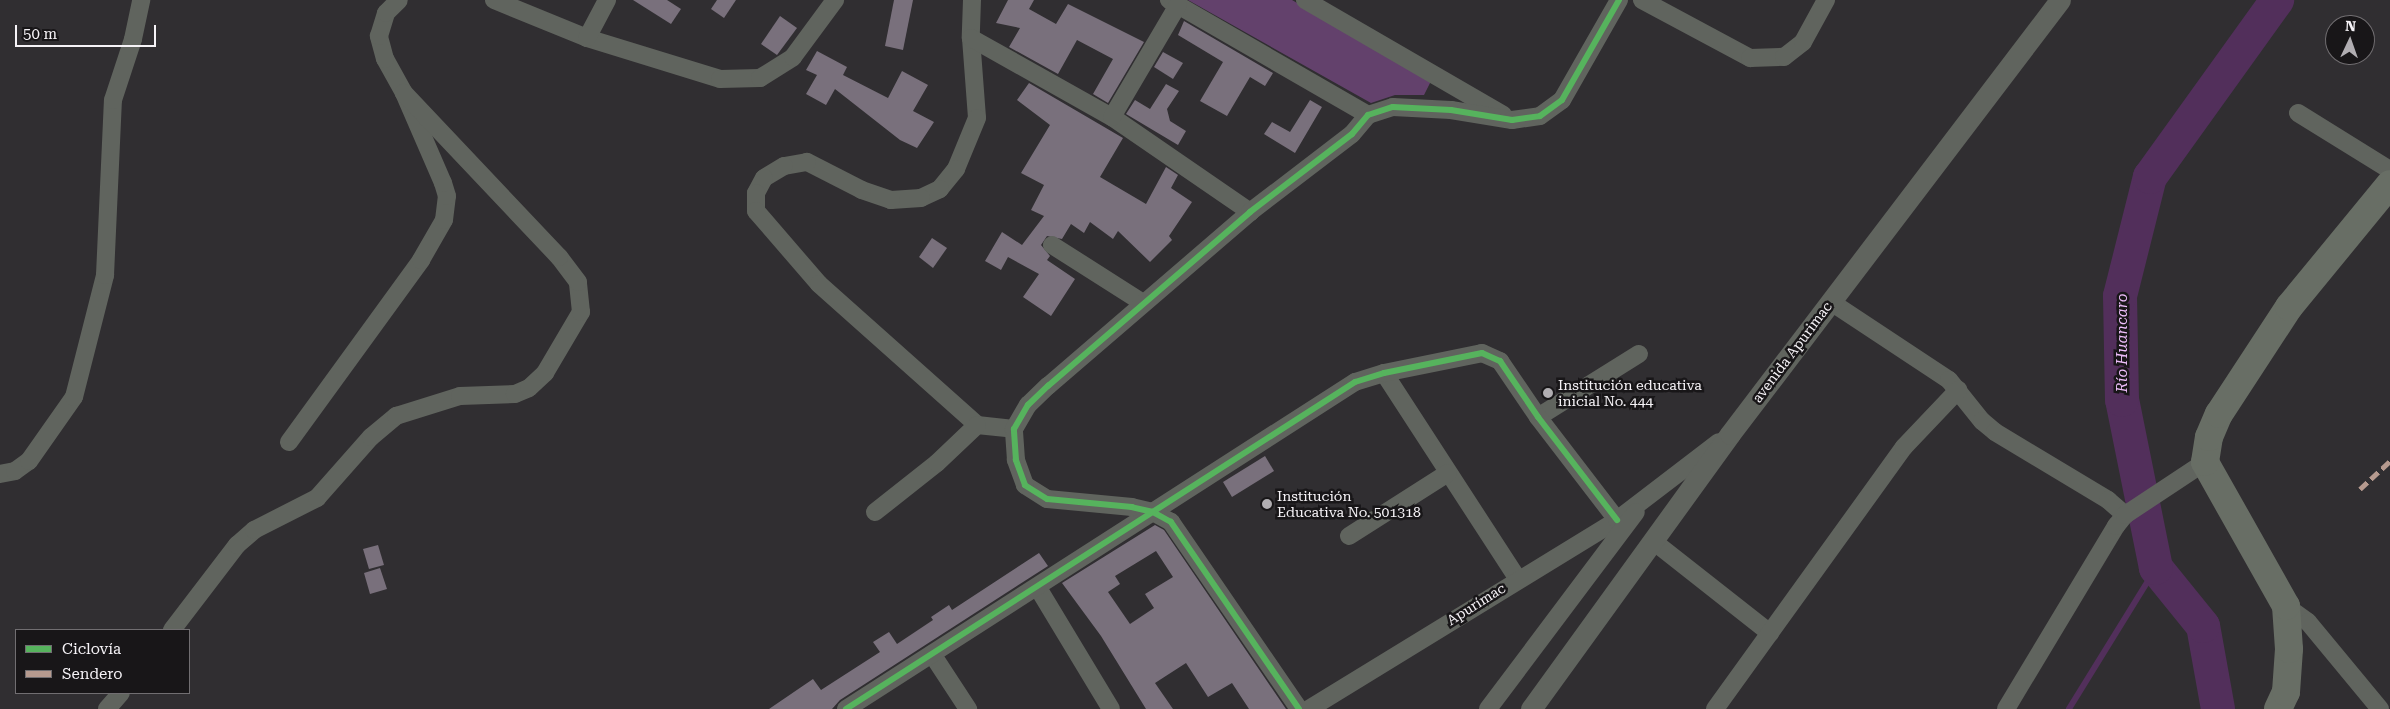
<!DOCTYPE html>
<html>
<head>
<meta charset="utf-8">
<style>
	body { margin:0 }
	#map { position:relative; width:2390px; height:709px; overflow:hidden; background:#302e31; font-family:"Roboto Serif",serif }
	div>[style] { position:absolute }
	.forest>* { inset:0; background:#63416c }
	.stream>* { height:5.5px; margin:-2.75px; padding:0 2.75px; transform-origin:2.75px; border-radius:2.75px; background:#522f5b }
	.river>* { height:34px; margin:-17px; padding:0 17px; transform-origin:17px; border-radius:17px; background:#522f5b }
	.building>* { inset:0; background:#79707c }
	.minor>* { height:18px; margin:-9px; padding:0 9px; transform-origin:9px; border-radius:9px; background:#60645e }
	.tertiary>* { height:21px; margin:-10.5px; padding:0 10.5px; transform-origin:10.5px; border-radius:10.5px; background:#60645e }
	.primary>* { height:28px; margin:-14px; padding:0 14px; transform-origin:14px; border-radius:14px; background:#686e65 }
	.quiet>* { height:5px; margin-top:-2.5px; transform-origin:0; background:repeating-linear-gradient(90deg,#b69a8f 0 10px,transparent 0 15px) }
	.cycleway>* { height:6px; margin:-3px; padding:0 3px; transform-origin:3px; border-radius:3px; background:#56b35d }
	.dots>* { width:14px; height:14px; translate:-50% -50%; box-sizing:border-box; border:2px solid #181618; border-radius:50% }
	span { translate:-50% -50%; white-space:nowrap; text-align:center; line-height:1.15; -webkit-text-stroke:5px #181618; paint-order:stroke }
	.street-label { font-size:14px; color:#f6f3f7 }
	.poi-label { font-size:14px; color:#f6f3f7 }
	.left { translate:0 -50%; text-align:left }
	.water-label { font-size:15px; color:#eebefb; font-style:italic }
	.legend { position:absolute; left:15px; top:629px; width:175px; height:65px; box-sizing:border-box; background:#181618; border:1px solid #716e71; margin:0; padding:6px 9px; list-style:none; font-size:15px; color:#f6f3f7 }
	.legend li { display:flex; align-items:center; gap:10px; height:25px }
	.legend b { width:25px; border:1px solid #716e71 }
	.north { position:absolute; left:2325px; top:15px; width:50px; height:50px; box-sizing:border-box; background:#181618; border:1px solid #716e71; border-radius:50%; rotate:3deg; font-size:14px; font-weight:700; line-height:20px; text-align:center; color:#f6f3f7 }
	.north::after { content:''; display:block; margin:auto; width:18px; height:22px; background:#b1aeb2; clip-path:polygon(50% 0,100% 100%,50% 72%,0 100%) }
	.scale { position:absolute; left:15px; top:25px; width:141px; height:22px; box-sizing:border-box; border:2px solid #f6f3f7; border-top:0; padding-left:6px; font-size:15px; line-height:18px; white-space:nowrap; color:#f6f3f7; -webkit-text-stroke:4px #181618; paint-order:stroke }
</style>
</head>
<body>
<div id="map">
	<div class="forest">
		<div style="clip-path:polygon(1188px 0,1292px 0,1431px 81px,1424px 95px,1395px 95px,1371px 103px)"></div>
	</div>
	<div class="stream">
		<div style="left:2069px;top:709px;width:166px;rotate:-58.3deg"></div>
	</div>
	<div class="river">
		<div style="left:2218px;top:709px;width:84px;rotate:-100.2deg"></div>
		<div style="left:2203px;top:626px;width:75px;rotate:-129deg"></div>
		<div style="left:2156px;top:568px;width:171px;rotate:-101.4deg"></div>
		<div style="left:2122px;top:400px;width:104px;rotate:-91.1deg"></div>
		<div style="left:2120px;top:296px;width:123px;rotate:-75.9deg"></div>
		<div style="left:2150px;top:177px;width:218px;rotate:-54.3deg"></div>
	</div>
	<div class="building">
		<div style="clip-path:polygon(633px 0,667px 0,681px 9px,671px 24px)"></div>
		<div style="clip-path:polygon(717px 0,736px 0,724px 18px,711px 9px)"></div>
		<div style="clip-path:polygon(894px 0,913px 0,903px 50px,885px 46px)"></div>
		<div style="clip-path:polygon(1008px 0,1034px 0,1029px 9px,1056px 24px,1068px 4px,1144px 42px,1108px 103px,1093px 94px,1113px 59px,1077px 40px,1058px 74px,1009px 47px,1020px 28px,996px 23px)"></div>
		<div style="clip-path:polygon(780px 16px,797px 28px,777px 55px,761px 44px)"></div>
		<div style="clip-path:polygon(1184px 21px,1273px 73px,1265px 86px,1250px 77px,1227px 116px,1200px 101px,1223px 62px,1178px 35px)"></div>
		<div style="clip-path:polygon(817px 51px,847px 67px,843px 75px,888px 98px,902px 71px,928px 85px,913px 111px,934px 122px,917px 148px,900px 140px,835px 89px,826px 105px,806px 94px,817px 75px,806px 70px)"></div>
		<div style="clip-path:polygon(1163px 52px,1183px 63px,1173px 79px,1154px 67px)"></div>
		<div style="clip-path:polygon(1029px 83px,1123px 138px,1100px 177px,1146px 204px,1166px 167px,1178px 175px,1171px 188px,1192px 202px,1169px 236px,1172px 240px,1150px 262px,1118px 231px,1113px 239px,1090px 222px,1084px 233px,1071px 224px,1062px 239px,1047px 236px,1041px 245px,1050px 256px,1047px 260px,1075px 279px,1051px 316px,1023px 297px,1039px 274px,1008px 257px,1001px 270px,985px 261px,1002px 232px,1022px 245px,1044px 216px,1031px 210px,1044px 185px,1021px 173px,1050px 125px,1017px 100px)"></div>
		<div style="clip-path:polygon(1166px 84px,1179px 91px,1167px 109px,1170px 121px,1186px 131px,1178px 145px,1126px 114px,1135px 100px,1150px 109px)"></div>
		<div style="clip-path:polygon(1310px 100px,1322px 107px,1295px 153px,1264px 134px,1272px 122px,1290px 132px)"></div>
		<div style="clip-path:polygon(932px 238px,947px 248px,933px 268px,919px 257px)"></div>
		<div style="clip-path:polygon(1265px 456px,1274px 471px,1232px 497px,1223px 482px)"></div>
		<div style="clip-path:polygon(evenodd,1155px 525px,1164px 530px,1286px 709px,1249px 709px,1232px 683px,1208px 697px,1186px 663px,1155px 683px,1173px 709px,1146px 709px,1101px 636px,1062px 583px,1155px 525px,1156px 551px,1173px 577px,1145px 594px,1154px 608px,1130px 624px,1108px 592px,1120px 584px,1115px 576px,1156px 551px)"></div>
		<div style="clip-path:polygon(378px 545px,384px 565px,369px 569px,363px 549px)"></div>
		<div style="clip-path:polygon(1039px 553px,1048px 566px,840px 700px,832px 709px,769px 709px,813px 679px,821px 690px,880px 652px,873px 642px,889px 632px,897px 644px,933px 620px,931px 617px,949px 605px,952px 610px)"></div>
		<div style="clip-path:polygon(380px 568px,387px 589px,370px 594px,364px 573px)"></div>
	</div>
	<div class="minor">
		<div style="left:494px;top:0;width:100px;rotate:22.2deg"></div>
		<div style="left:587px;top:38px;width:139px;rotate:17.1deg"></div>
		<div style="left:720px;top:79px;width:40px;rotate:-1.4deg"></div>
		<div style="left:760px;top:78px;width:39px;rotate:-32deg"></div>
		<div style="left:793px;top:57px;width:71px;rotate:-53.6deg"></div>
		<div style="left:972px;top:0;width:38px;rotate:92deg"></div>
		<div style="left:971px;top:38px;width:80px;rotate:85.7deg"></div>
		<div style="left:977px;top:118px;width:55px;rotate:112.4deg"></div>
		<div style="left:956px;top:169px;width:26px;rotate:129deg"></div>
		<div style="left:940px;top:189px;width:21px;rotate:155deg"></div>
		<div style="left:921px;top:198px;width:30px;rotate:176deg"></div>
		<div style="left:891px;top:200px;width:31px;rotate:-161deg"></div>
		<div style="left:862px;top:190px;width:62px;rotate:-153deg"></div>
		<div style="left:807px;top:162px;width:23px;rotate:170deg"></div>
		<div style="left:784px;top:166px;width:23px;rotate:149deg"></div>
		<div style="left:764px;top:178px;width:17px;rotate:118deg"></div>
		<div style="left:756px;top:193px;width:18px;rotate:90deg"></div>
		<div style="left:756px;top:211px;width:96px;rotate:49.2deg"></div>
		<div style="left:819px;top:284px;width:212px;rotate:41.7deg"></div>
		<div style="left:977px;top:425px;width:37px;rotate:6deg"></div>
		<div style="left:1169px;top:0;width:230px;rotate:30deg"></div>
		<div style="left:1305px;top:0;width:229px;rotate:30.1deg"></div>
		<div style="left:1642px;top:0;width:123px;rotate:28.2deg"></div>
		<div style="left:1750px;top:58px;width:34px;rotate:-2deg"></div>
		<div style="left:1784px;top:57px;width:24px;rotate:-38deg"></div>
		<div style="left:1803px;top:42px;width:48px;rotate:-61.3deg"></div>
		<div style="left:587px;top:38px;width:43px;rotate:-62.2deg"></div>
		<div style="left:971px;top:38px;width:162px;rotate:29.3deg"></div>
		<div style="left:1112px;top:117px;width:168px;rotate:34.5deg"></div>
		<div style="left:2298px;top:113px;width:108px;rotate:31.8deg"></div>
		<div style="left:1112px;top:117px;width:130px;rotate:-59.5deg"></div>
		<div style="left:1052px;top:245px;width:108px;rotate:32.5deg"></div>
		<div style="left:1831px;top:302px;width:141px;rotate:33.5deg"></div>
		<div style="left:1949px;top:380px;width:53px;rotate:51.2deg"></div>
		<div style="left:1982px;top:421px;width:17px;rotate:40deg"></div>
		<div style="left:1995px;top:432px;width:132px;rotate:31deg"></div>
		<div style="left:2108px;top:500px;width:23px;rotate:41deg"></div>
		<div style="left:1384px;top:373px;width:244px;rotate:57deg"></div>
		<div style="left:1538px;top:417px;width:119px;rotate:-32deg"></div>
		<div style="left:289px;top:442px;width:225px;rotate:-54deg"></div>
		<div style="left:421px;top:260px;width:46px;rotate:-60.1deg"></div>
		<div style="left:444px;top:220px;width:24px;rotate:-83deg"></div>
		<div style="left:447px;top:196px;width:14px;rotate:-107deg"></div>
		<div style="left:443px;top:183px;width:98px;rotate:-113.4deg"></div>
		<div style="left:404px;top:93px;width:39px;rotate:-119deg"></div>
		<div style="left:385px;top:59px;width:24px;rotate:-105deg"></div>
		<div style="left:379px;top:36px;width:24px;rotate:-73deg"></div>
		<div style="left:386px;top:13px;width:18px;rotate:-45deg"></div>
		<div style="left:0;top:474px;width:15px;rotate:-11deg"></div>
		<div style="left:15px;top:471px;width:17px;rotate:-36deg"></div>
		<div style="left:29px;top:461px;width:78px;rotate:-54.9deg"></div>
		<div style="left:74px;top:397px;width:126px;rotate:-75.7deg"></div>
		<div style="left:105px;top:275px;width:175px;rotate:-87.4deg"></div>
		<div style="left:113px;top:100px;width:64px;rotate:-71.8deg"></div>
		<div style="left:133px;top:39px;width:40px;rotate:-78deg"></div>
		<div style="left:875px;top:512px;width:79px;rotate:-38.3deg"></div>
		<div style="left:937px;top:463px;width:55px;rotate:-43.5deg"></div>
		<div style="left:1349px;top:536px;width:117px;rotate:-32.5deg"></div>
		<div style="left:1653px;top:541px;width:149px;rotate:38.2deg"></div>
		<div style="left:1038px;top:588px;width:141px;rotate:58.9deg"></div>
		<div style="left:2286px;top:606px;width:27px;rotate:36deg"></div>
		<div style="left:2308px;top:622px;width:113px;rotate:50.4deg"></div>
		<div style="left:172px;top:630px;width:107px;rotate:-52.6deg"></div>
		<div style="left:237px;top:545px;width:23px;rotate:-41deg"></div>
		<div style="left:254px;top:530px;width:71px;rotate:-26.9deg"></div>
		<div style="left:317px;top:498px;width:81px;rotate:-48.5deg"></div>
		<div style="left:371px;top:437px;width:33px;rotate:-40deg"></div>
		<div style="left:396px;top:416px;width:67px;rotate:-17.4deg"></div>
		<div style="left:460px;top:396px;width:55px;rotate:-2.1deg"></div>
		<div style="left:515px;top:394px;width:15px;rotate:-23deg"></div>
		<div style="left:529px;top:388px;width:22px;rotate:-43deg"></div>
		<div style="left:545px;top:373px;width:71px;rotate:-59.5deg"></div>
		<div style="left:581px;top:312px;width:30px;rotate:-96deg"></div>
		<div style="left:578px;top:282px;width:31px;rotate:-127deg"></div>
		<div style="left:559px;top:257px;width:226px;rotate:-133.4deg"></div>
		<div style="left:932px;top:654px;width:66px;rotate:56.8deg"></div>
		<div style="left:107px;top:709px;width:21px;rotate:-49deg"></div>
		<div style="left:846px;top:709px;width:605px;rotate:-32.72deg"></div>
		<div style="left:1355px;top:382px;width:30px;rotate:-17deg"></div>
		<div style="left:1384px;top:373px;width:100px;rotate:-11.5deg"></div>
		<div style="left:1482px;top:353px;width:20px;rotate:24deg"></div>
		<div style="left:1500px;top:361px;width:68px;rotate:55.8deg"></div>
		<div style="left:1538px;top:417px;width:130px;rotate:52.5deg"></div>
		<div style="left:1299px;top:709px;width:227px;rotate:-124.4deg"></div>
		<div style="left:1171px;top:522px;width:21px;rotate:-151deg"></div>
		<div style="left:1153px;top:512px;width:22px;rotate:-167deg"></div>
		<div style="left:1132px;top:507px;width:85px;rotate:-174.6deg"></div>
		<div style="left:1047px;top:499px;width:26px;rotate:-148deg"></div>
		<div style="left:1025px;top:485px;width:27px;rotate:-110deg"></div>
		<div style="left:1016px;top:460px;width:31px;rotate:-94deg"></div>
		<div style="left:1014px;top:429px;width:28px;rotate:-60deg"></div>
		<div style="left:1028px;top:405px;width:28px;rotate:-44deg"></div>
		<div style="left:1048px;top:386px;width:267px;rotate:-40.7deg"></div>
		<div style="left:1250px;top:212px;width:128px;rotate:-37.4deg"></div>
		<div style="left:1352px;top:134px;width:25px;rotate:-50deg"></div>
		<div style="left:1368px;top:115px;width:26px;rotate:-18deg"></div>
		<div style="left:1393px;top:107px;width:58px;rotate:3deg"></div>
		<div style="left:1451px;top:110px;width:62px;rotate:9.3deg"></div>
		<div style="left:1512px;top:120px;width:28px;rotate:-8deg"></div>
		<div style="left:1540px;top:116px;width:27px;rotate:-36deg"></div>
		<div style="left:1562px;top:100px;width:115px;rotate:-60.3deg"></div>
		<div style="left:1309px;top:709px;width:361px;rotate:-31.5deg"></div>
		<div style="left:1617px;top:520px;width:128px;rotate:-37.4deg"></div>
		<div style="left:1488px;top:709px;width:246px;rotate:-53.1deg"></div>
		<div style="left:1715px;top:709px;width:323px;rotate:-54.2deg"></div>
		<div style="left:1904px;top:447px;width:79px;rotate:-46.5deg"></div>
		<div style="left:2006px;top:709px;width:214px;rotate:-59deg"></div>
		<div style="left:2116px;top:526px;width:14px;rotate:-51deg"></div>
		<div style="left:2125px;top:515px;width:96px;rotate:-33.5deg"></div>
	</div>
	<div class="tertiary">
		<div style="left:1531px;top:709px;width:339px;rotate:-54.1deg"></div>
		<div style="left:1730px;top:434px;width:545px;rotate:-52.75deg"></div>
	</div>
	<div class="primary">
		<div style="left:2278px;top:709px;width:19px;rotate:-65deg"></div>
		<div style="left:2286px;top:692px;width:43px;rotate:-86deg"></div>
		<div style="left:2289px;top:649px;width:43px;rotate:-94deg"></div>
		<div style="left:2286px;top:606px;width:165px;rotate:-119.4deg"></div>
		<div style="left:2205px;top:462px;width:25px;rotate:-81deg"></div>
		<div style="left:2209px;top:437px;width:25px;rotate:-67deg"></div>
		<div style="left:2219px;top:414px;width:128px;rotate:-56.8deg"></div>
		<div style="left:2289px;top:307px;width:159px;rotate:-50.6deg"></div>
	</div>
	<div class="quiet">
		<div style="left:2360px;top:489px;width:41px;rotate:-43deg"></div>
	</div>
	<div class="cycleway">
		<div style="left:846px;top:709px;width:605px;rotate:-32.72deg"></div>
		<div style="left:1355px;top:382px;width:30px;rotate:-17deg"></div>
		<div style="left:1384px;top:373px;width:100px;rotate:-11.5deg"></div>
		<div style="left:1482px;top:353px;width:20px;rotate:24deg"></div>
		<div style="left:1500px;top:361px;width:68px;rotate:55.8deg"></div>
		<div style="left:1538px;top:417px;width:130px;rotate:52.5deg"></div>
		<div style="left:1299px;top:709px;width:227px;rotate:-124.4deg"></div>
		<div style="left:1171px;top:522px;width:21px;rotate:-151deg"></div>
		<div style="left:1153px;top:512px;width:22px;rotate:-167deg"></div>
		<div style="left:1132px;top:507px;width:85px;rotate:-174.6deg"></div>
		<div style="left:1047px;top:499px;width:26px;rotate:-148deg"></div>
		<div style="left:1025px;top:485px;width:27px;rotate:-110deg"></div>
		<div style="left:1016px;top:460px;width:31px;rotate:-94deg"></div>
		<div style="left:1014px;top:429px;width:28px;rotate:-60deg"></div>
		<div style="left:1028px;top:405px;width:28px;rotate:-44deg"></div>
		<div style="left:1048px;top:386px;width:267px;rotate:-40.7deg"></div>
		<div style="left:1250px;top:212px;width:128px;rotate:-37.4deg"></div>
		<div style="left:1352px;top:134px;width:25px;rotate:-50deg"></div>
		<div style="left:1368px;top:115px;width:26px;rotate:-18deg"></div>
		<div style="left:1393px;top:107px;width:58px;rotate:3deg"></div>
		<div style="left:1451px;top:110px;width:62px;rotate:9.3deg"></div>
		<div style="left:1512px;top:120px;width:28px;rotate:-8deg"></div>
		<div style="left:1540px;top:116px;width:27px;rotate:-36deg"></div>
		<div style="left:1562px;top:100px;width:115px;rotate:-60.3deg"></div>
	</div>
	<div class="dots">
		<div style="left:1548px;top:393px;background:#b1aeb2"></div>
		<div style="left:1267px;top:504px;background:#b1aeb2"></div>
	</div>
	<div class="street-label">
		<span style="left:1792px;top:352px;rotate:-53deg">avenida Apurimac</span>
		<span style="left:1476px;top:604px;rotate:-32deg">Apurímac</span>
	</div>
	<div class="poi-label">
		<span class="left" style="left:1558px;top:393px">Institución educativa<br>inicial No. 444</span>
		<span class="left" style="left:1277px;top:504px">Institución<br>Educativa No. 501318</span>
	</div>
	<div class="water-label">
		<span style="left:2123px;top:343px;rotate:-90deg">Río Huancaro</span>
	</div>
	<ul class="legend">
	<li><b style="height:6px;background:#56b35d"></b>Ciclovía</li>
	<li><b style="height:6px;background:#b69a8f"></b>Sendero</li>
	</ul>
	<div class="north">N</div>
	<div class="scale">50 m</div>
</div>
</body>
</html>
